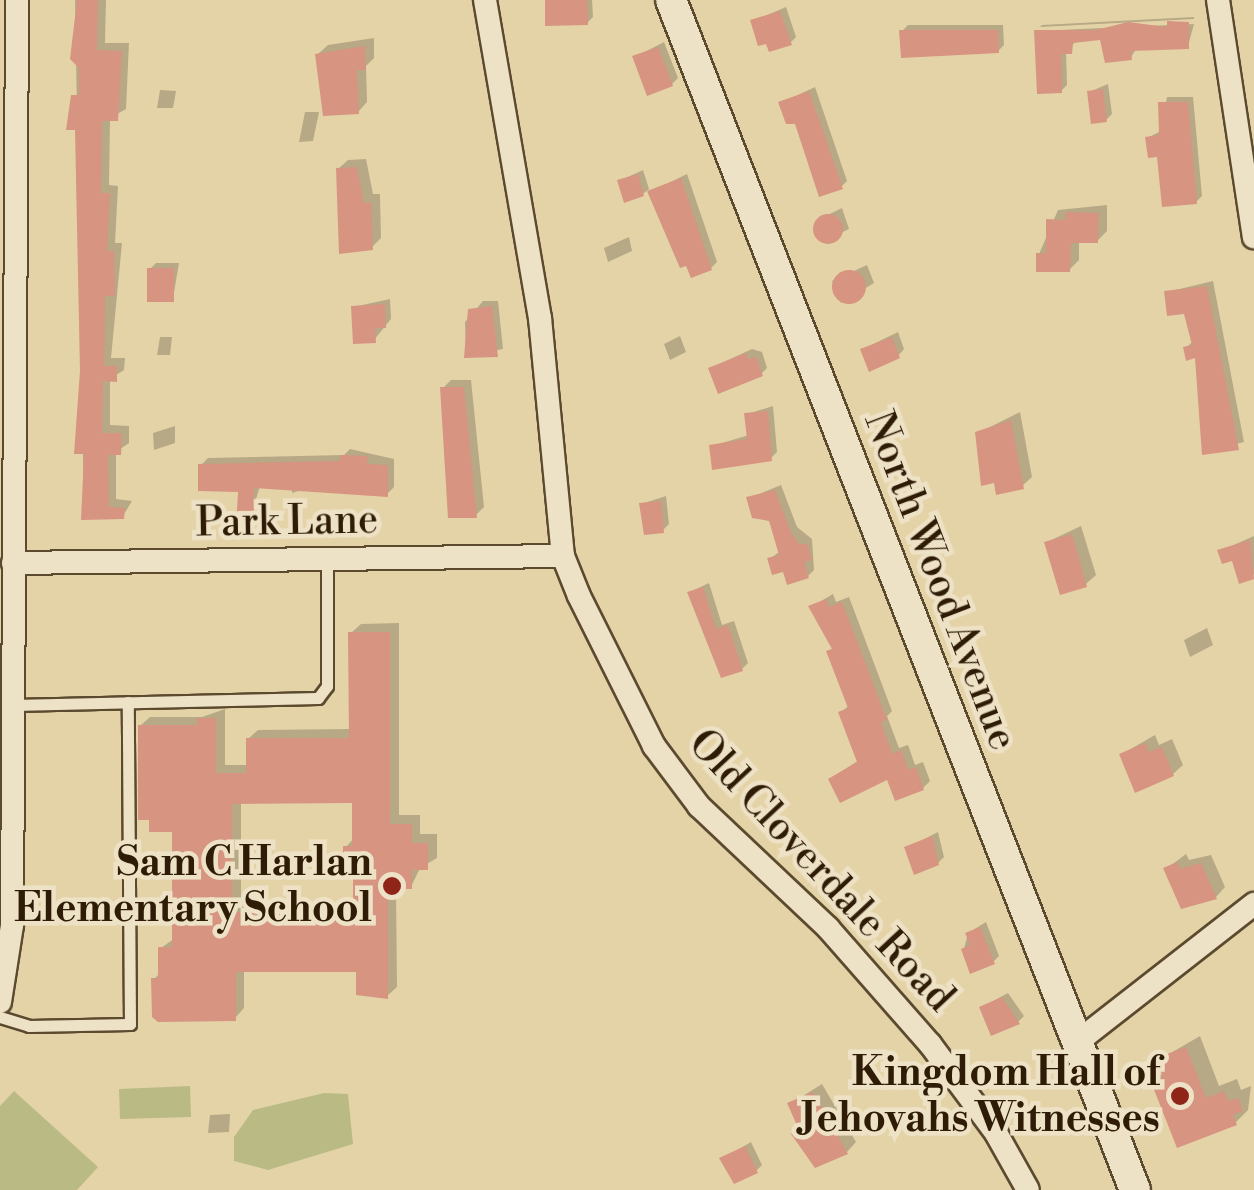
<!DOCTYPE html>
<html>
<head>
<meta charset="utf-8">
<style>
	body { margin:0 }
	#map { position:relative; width:1254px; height:1190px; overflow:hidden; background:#e5d3a8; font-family:"Libre Bodoni",serif }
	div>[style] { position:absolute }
	.green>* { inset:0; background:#babb84 }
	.shadow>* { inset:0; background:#0003 }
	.building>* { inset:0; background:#d69481 }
	.round { border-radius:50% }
	.roads { filter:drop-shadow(2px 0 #5c4a2f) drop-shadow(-2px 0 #5c4a2f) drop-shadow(0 2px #5c4a2f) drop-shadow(0 -2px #5c4a2f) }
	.lane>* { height:11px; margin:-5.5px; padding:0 5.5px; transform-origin:5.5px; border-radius:5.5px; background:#eee2c6 }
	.street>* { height:22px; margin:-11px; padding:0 11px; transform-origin:11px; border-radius:11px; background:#eee2c6 }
	.secondary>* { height:30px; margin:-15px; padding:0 15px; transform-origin:15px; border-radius:15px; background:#eee2c6 }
	.dots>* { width:28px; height:28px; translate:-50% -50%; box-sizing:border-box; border:5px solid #eee2c6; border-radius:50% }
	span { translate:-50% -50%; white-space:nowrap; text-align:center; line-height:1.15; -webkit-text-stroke:9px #eee2c6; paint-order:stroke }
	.street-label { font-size:40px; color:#2f1c07 }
	.poi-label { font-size:40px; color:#2f1c07; font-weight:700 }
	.right { translate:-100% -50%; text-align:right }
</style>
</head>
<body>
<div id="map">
	<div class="green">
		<div style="clip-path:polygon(190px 1086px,191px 1117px,120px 1119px,119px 1089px)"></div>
		<div style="clip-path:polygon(14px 1091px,98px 1167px,77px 1190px,0 1190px,0 1106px)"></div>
		<div style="clip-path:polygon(324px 1093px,348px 1094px,353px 1144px,268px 1170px,234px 1161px,234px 1137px,253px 1110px)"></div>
	</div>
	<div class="shadow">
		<div style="clip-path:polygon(75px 0,106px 0,105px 43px,129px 43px,126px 109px,110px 118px,109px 185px,118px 186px,115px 243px,122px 243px,111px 358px,125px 358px,124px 370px,110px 379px,110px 425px,129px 426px,129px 443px,116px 452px,116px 499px,132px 501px,123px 516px,84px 517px)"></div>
		<div style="clip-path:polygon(549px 0,592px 0,593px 17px,587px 23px)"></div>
		<div style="clip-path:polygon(786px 7px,796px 37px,790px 43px,753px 21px)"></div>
		<div style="clip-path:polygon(1194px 17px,1194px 19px,1040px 27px,1042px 25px)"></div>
		<div style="clip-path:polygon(1194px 24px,1188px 46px,1137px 48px,1131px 57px,1102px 37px,1077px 40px,1066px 52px,1067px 85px,1061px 91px,1036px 31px)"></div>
		<div style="clip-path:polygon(908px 25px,1003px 25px,1004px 45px,998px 51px,902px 31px)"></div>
		<div style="clip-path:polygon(374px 38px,374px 58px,366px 66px,367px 102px,358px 112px,318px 54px,328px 45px)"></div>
		<div style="clip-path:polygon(664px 42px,678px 78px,672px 84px,635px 57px)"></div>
		<div style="clip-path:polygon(1108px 84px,1112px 114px,1106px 120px,1089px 92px)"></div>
		<div style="clip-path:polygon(815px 87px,847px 181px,841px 187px,781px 103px)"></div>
		<div style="clip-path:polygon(160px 90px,176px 91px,173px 108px,157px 108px)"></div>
		<div style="clip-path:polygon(1167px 97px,1193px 97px,1202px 196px,1196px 202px,1147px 138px,1161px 131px)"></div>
		<div style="clip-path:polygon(305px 112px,319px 112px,313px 141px,299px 142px)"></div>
		<div style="clip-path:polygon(366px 159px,373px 194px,380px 194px,381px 238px,372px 247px,338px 169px,348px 160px)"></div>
		<div style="clip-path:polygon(643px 170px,650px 192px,687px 174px,717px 262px,711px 268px,681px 265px,649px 189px,643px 194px,619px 181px)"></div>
		<div style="clip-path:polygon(1107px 205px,1107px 231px,1097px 241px,1079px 240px,1079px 260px,1069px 270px,1039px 254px,1058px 210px)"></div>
		<div style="clip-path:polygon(842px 208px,849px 229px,822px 242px,815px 221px)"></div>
		<div style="clip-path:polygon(629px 237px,632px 251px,608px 262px,604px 248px)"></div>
		<div style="clip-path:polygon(156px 263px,179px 263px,173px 299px,150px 269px)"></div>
		<div style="clip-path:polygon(867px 265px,874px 283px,841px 303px,832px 281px)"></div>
		<div style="clip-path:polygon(1213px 281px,1244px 442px,1205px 452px,1197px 355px,1186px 348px,1192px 342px,1186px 312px,1167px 292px)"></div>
		<div style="clip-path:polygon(390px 299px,391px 319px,374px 340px,353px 307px)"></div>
		<div style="clip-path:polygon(483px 301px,498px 301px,503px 349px,466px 356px,465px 322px)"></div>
		<div style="clip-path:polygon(898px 332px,904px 349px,898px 356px,863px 349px)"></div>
		<div style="clip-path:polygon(680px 336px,686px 352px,670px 360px,664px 344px)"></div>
		<div style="clip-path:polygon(160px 337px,172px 337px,170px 355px,157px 355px)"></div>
		<div style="clip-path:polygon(752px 349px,762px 352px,767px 368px,761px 374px,711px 368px)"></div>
		<div style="clip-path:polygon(451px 380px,471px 380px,484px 507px,476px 515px,443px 388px)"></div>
		<div style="clip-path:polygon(773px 406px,777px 452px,771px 458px,712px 446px,749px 435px,747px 414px)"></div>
		<div style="clip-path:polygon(1020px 412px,1032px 477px,1022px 486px,978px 433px)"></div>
		<div style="clip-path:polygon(175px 426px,175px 443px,154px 450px,153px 433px)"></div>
		<div style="clip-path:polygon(350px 449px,394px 459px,394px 487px,387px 494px,312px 487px,292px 493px,292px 486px,260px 486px,253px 509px,240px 490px,201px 465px,208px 458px,344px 455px)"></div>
		<div style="clip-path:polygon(781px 485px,797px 527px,812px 539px,814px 570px,808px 576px,770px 559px,780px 551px,771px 519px,749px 498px)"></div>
		<div style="clip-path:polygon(666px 496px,669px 524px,663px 530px,641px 504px)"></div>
		<div style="clip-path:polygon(1081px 526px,1096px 575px,1086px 584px,1047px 542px)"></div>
		<div style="clip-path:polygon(1254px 536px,1254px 574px,1241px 580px,1234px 558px,1220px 551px)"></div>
		<div style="clip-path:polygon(709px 583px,722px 625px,734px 621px,748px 663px,742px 669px,690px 592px)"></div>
		<div style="clip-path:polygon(833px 594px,836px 602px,849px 597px,892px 711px,887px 716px,899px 748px,908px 745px,915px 765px,923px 762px,930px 781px,923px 788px,888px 777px,831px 779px,859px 760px,841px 713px,849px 705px,829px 651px,834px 647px,811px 607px)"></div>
		<div style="clip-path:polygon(evenodd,399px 623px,399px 815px,420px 815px,420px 834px,437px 834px,437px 858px,420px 868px,411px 887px,396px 887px,397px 987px,387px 996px,358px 969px,244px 969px,244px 1008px,235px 1018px,154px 979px,161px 972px,161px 948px,175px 938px,174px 830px,140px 726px,150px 717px,202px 717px,225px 709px,225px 765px,249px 765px,248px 739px,258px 730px,352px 729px,351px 633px,361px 624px,399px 623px,241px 801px,354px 801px,354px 838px,346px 847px,356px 863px,356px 903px,241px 903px,241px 801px)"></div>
		<div style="clip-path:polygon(1207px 628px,1213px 645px,1190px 657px,1184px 640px)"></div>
		<div style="clip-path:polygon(1155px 735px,1159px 745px,1172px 739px,1183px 765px,1173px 774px,1122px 754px)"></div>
		<div style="clip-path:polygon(938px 832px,944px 857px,938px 863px,907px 848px)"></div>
		<div style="clip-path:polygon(1186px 854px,1189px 860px,1211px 855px,1225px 887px,1216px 897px,1166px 869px)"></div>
		<div style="clip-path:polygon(986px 922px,999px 956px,993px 962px,964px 949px,968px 933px)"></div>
		<div style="clip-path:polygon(1008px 993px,1024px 1016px,1018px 1022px,982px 1007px)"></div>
		<div style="clip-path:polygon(1200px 1036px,1219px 1086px,1237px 1079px,1241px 1090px,1251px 1086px,1248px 1110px,1235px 1123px,1154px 1082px,1164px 1072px,1162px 1058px)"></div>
		<div style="clip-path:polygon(822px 1084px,856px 1142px,847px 1152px,795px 1134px,800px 1128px,790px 1104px)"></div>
		<div style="clip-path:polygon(230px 1114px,229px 1132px,208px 1133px,210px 1115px)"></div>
		<div style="clip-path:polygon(751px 1142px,762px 1165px,756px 1171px,722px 1159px)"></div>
	</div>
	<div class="building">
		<div style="clip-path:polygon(77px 0,98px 0,97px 50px,122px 51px,118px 121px,102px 121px,101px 193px,110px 193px,107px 251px,114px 251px,115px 296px,105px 296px,104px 366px,117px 366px,117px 382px,103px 381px,102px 433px,122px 433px,121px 455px,108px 455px,109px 507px,125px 508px,124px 519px,81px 520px,84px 454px,74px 454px,80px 371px,75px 130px,66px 130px,71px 95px,79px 95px,79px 68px,70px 59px)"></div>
		<div style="clip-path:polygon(545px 0,587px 0,588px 25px,545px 26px)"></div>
		<div style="clip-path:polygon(780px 11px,792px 45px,769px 52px,766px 44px,758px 46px,750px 20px)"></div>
		<div style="clip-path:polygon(1167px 21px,1189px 22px,1189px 49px,1131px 51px,1132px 60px,1105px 63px,1100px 40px,1073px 43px,1072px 54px,1061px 54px,1062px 93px,1037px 94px,1034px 30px,1096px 30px,1128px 22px,1167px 27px)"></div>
		<div style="clip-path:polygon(899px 30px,998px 30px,999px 53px,901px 58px)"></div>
		<div style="clip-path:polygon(365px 46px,366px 70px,357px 70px,359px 114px,323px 116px,315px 54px)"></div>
		<div style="clip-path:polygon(658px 47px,673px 86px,647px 96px,632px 56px)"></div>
		<div style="clip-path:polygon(1103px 89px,1107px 122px,1091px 124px,1087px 91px)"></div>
		<div style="clip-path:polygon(809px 91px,843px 189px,819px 197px,795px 124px,786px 124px,778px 102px)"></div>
		<div style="clip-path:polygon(1158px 102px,1188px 102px,1197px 204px,1162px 207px,1157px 157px,1148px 158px,1145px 137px,1159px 135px)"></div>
		<div style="clip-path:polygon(357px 167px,364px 203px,371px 202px,373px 250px,339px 254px,336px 168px)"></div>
		<div style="clip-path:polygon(638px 174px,644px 196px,624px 203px,617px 180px)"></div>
		<div style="clip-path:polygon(681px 178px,712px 270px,691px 278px,686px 266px,680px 268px,647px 191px)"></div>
		<div style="clip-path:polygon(1066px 212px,1099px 213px,1098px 243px,1071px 243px,1070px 272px,1036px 272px,1036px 253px,1046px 253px,1046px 219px,1065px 220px)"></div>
		<div class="round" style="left:813px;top:214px;width:30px;height:30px"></div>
		<div style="clip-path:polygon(147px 268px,174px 268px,174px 302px,147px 302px)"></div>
		<div class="round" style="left:832px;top:270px;width:34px;height:34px"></div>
		<div style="clip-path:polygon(1207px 286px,1239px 450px,1202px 455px,1195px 358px,1186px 361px,1183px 347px,1192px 345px,1184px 314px,1167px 316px,1164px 291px)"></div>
		<div style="clip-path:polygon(385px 304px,386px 328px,375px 328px,376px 343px,353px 344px,351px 306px)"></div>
		<div style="clip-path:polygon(492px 306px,498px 357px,464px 358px,468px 309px)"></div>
		<div style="clip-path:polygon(892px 337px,900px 358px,869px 372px,860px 349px)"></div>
		<div style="clip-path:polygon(746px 353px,748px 359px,756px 357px,763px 376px,718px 394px,708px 368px)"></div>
		<div style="clip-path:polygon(440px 387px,464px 387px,477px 518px,448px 518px)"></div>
		<div style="clip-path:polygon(768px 411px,772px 461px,712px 470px,709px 445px,747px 439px,744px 413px)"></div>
		<div style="clip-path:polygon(1011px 420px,1024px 489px,996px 495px,994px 483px,981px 486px,975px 432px)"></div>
		<div style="clip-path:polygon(340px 455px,368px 456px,367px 464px,388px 465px,388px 497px,254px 488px,254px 511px,237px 511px,238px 492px,198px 491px,198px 464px,340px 461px)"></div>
		<div style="clip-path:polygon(775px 490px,791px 533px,800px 545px,807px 543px,812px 560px,804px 562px,809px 578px,787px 585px,783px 572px,772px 575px,767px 558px,779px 555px,769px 521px,752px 518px,746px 497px)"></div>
		<div style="clip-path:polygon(661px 501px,664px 533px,644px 535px,639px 503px)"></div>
		<div style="clip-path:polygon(1072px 534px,1087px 587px,1060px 595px,1044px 542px)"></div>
		<div style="clip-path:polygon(1250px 540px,1254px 579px,1239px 584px,1232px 561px,1222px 564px,1217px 550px)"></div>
		<div style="clip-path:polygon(703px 587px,716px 629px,728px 625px,743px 671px,721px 678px,687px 592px)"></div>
		<div style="clip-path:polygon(826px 599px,829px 607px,842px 602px,887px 720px,881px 722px,892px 754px,901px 750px,908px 770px,916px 767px,924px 790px,895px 801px,887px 780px,840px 803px,828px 779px,857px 762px,838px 712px,848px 708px,826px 651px,832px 649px,808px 606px)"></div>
		<div style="clip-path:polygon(evenodd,348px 632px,390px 632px,390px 824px,412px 824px,412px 843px,428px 843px,428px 870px,412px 870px,412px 889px,388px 889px,388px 999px,356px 995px,356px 972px,236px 972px,236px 1021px,158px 1022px,152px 1017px,151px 978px,158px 978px,158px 947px,172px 947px,172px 832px,149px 832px,149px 820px,138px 820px,138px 725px,197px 725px,197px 718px,216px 718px,216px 773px,246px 773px,246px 738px,349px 738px,348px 632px,352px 803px,352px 846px,343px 846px,343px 866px,353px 866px,353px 912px,232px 912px,232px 804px,352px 803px)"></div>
		<div style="clip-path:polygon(1145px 743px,1149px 752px,1162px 747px,1174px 776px,1135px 793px,1119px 754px)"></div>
		<div style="clip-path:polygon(932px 836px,939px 865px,914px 875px,904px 847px)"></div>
		<div style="clip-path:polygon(1177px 862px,1180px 869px,1201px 863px,1217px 899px,1181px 909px,1163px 868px)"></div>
		<div style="clip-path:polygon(980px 927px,995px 964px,970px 974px,961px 949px,970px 945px,965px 933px)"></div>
		<div style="clip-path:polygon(1002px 997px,1020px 1024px,991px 1036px,979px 1007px)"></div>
		<div style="clip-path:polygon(1186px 1047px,1206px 1098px,1224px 1091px,1228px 1101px,1238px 1098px,1243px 1111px,1233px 1115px,1237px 1125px,1177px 1148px,1151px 1082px,1162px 1078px,1159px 1057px)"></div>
		<div style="clip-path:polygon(813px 1092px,848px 1154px,815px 1168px,791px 1134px,799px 1130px,787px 1103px)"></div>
		<div style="clip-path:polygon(745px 1146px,758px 1173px,734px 1184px,719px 1158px)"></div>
	</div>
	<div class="roads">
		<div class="lane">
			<div style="left:13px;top:705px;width:305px;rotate:-1.3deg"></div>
			<div style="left:318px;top:698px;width:15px;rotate:-53deg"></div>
			<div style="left:327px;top:686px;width:127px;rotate:-90deg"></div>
			<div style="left:0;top:1017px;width:30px;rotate:17deg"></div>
			<div style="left:29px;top:1026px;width:101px;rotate:-1.1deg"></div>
			<div style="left:130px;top:1024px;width:322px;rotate:-90.4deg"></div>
		</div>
		<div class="street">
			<div style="left:485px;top:0;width:323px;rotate:80.2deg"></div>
			<div style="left:540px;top:318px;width:239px;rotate:84.5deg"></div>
			<div style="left:563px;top:556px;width:43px;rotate:68.2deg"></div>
			<div style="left:579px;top:596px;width:168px;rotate:63.4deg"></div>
			<div style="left:654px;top:746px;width:75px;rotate:53.1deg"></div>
			<div style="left:699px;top:806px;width:178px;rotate:43.4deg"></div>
			<div style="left:828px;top:928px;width:154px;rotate:48.7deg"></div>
			<div style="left:930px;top:1044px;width:111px;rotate:53.4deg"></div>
			<div style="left:996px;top:1133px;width:65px;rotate:60.7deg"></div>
			<div style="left:1218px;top:0;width:240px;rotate:81.4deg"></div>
			<div style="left:13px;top:563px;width:550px;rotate:-0.73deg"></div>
			<div style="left:0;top:1002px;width:78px;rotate:-81.1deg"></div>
			<div style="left:12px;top:925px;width:925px;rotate:-89.69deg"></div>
			<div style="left:1076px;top:1043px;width:226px;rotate:-38deg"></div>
		</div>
		<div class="secondary">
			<div style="left:671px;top:0;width:1277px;rotate:68.7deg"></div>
		</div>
	</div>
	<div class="dots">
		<div style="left:392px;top:886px;background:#8f2418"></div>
		<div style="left:1180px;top:1096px;background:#8f2418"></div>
	</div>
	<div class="street-label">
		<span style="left:287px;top:522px;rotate:-1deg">Park Lane</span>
		<span style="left:940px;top:581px;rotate:69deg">North Wood Avenue</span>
		<span style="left:821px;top:871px;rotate:47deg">Old Cloverdale Road</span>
	</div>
	<div class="poi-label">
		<span class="right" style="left:372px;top:886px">Sam C Harlan<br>Elementary School</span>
		<span class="right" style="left:1160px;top:1096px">Kingdom Hall of<br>Jehovahs Witnesses</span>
	</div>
</div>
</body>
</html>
